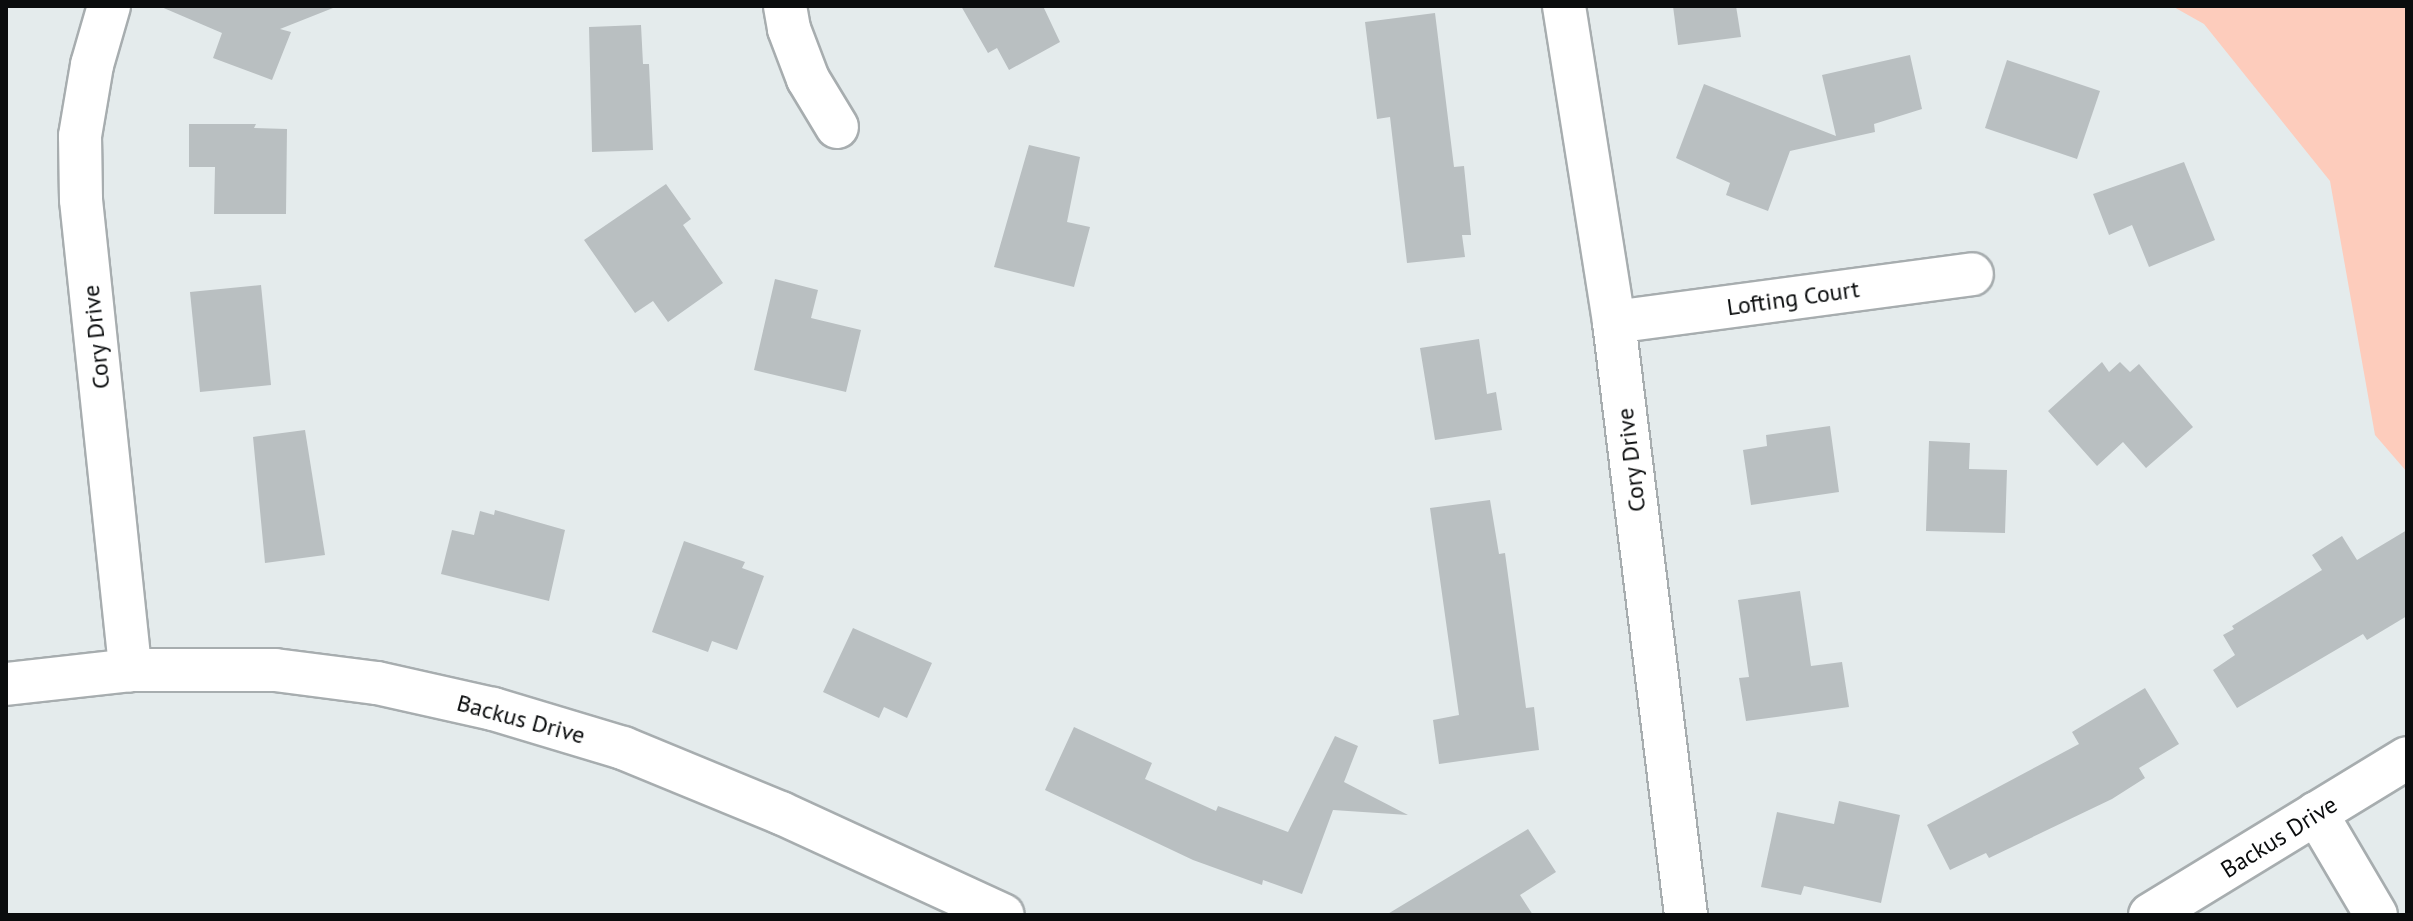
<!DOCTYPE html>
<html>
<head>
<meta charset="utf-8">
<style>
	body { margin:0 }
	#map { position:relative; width:2413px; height:921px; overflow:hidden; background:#e4ebec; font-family:"PT Sans",sans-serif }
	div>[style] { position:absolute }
	.green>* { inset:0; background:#fdccbc }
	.building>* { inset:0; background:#b9bfc1 }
	.roads { filter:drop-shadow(2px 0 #a7adaf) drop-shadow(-2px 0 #a7adaf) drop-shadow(0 2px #a7adaf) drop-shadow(0 -2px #a7adaf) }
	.street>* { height:42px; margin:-21px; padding:0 21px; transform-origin:21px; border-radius:21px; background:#fff }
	span { translate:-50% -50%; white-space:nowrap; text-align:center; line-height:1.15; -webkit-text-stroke:8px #fff; paint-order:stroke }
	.street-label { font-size:24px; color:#0a0c0d }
	.frame { position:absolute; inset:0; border:8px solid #0a0c0d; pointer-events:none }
</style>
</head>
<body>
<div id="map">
	<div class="green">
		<div style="clip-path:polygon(2172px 6px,2407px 6px,2407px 472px,2375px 435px,2330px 181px,2204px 24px)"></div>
	</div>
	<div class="building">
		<div style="clip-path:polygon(159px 6px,333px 6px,333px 8px,280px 29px,291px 32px,272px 80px,213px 58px,222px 33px)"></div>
		<div style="clip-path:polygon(961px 6px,1043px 6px,1060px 42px,1009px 70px,997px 48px,988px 53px)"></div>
		<div style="clip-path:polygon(1673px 6px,1736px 6px,1741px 37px,1678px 45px)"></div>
		<div style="clip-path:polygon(1435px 13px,1454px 167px,1464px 166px,1471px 235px,1462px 235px,1465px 257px,1407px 263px,1390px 117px,1377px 119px,1365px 22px)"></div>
		<div style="clip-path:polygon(641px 25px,643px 64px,649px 64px,653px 150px,592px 152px,589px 27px)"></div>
		<div style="clip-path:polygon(1910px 55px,1922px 109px,1874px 124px,1875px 132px,1790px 151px,1768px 211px,1726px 195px,1730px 183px,1676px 158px,1704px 84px,1836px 136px,1822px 75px)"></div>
		<div style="clip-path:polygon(2007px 60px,2100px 91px,2077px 159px,1985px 128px)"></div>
		<div style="clip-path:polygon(189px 124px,256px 124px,254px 128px,287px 129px,286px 214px,214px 214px,215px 167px,189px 167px)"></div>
		<div style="clip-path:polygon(1029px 145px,1080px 157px,1067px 222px,1090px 227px,1074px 287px,994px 267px)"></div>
		<div style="clip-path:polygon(2184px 162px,2215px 240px,2149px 267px,2132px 225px,2109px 235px,2093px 194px)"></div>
		<div style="clip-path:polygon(666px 184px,691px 219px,683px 225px,723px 283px,668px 322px,653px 301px,635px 313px,584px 240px)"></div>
		<div style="clip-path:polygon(775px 279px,818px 290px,811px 318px,861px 330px,846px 392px,754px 370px)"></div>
		<div style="clip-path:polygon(261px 285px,271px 385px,200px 392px,190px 292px)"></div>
		<div style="clip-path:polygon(1479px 339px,1487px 394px,1496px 392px,1502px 430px,1435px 440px,1420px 348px)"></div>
		<div style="clip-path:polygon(2102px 362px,2109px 372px,2120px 362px,2130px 372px,2139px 364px,2193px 427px,2146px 468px,2123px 442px,2097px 466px,2048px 411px)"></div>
		<div style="clip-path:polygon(1830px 426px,1839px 492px,1751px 505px,1743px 450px,1767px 446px,1766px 435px)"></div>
		<div style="clip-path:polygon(305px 430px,325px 555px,265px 563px,253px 437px)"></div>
		<div style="clip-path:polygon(1929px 441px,1970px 443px,1969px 469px,2007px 470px,2005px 533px,1926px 531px)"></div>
		<div style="clip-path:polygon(1490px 500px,1499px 554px,1505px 553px,1526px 708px,1534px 707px,1539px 750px,1439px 764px,1433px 720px,1459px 715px,1430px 508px)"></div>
		<div style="clip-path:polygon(495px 510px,565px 530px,549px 601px,441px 574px,452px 530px,474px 535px,480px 511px,494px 515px)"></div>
		<div style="clip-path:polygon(2407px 530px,2407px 616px,2367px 640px,2363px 634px,2237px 708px,2213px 670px,2235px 655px,2223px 635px,2234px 629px,2232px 626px,2322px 570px,2312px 555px,2342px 536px,2357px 560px)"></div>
		<div style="clip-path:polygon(684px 541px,745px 562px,742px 568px,764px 576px,737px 650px,712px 641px,708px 652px,652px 632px)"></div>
		<div style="clip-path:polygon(1800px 591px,1811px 666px,1842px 662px,1849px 707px,1746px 721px,1739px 678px,1749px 677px,1738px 600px)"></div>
		<div style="clip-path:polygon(853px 628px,932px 663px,907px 718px,884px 707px,879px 718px,823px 692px)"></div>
		<div style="clip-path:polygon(2145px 688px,2179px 744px,2139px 768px,2145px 778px,2112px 799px,1989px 858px,1986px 853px,1950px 870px,1927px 825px,2079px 744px,2072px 732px)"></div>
		<div style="clip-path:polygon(1074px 727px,1152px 763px,1145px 779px,1216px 811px,1218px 806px,1288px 832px,1335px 736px,1358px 746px,1344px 782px,1408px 815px,1333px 810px,1302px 894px,1263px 880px,1262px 885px,1193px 860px,1045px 790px)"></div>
		<div style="clip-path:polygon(1839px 801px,1900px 815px,1881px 903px,1804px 886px,1801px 895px,1761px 887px,1777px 812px,1834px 824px)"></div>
		<div style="clip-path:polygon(1528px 829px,1556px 872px,1520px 895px,1533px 915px,1386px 915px)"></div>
	</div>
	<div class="roads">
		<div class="street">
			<div style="left:109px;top:6px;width:61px;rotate:106.1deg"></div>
			<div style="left:92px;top:65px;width:72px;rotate:99.6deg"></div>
			<div style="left:80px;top:136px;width:64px;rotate:89.1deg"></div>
			<div style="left:81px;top:200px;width:473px;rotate:84deg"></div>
			<div style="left:785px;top:6px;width:23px;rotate:80deg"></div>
			<div style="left:789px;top:29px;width:53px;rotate:69.2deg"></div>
			<div style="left:808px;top:79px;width:56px;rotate:58.9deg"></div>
			<div style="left:1564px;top:6px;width:320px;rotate:81deg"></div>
			<div style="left:1614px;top:322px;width:597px;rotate:83.08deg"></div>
			<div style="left:1614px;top:322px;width:361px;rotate:-7.6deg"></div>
			<div style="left:6px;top:684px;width:125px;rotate:-6.4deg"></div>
			<div style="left:130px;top:670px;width:145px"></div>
			<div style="left:275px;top:670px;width:103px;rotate:7.3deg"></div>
			<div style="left:377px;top:683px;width:119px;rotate:12.6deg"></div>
			<div style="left:493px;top:709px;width:136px;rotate:16.7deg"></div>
			<div style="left:623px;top:748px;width:171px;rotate:22.4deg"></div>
			<div style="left:781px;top:813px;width:244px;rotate:24.7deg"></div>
			<div style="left:2316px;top:813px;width:118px;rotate:59.5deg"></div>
			<div style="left:2150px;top:915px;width:301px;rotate:-31.4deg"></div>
		</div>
	</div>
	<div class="street-label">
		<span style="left:1793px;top:298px;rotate:-8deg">Lofting Court</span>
		<span style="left:96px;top:337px;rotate:-96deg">Cory Drive</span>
		<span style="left:1631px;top:460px;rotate:-97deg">Cory Drive</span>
		<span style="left:521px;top:719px;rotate:15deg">Backus Drive</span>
		<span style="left:2279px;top:837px;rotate:-32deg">Backus Drive</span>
	</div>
	<div class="frame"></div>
</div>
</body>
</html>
